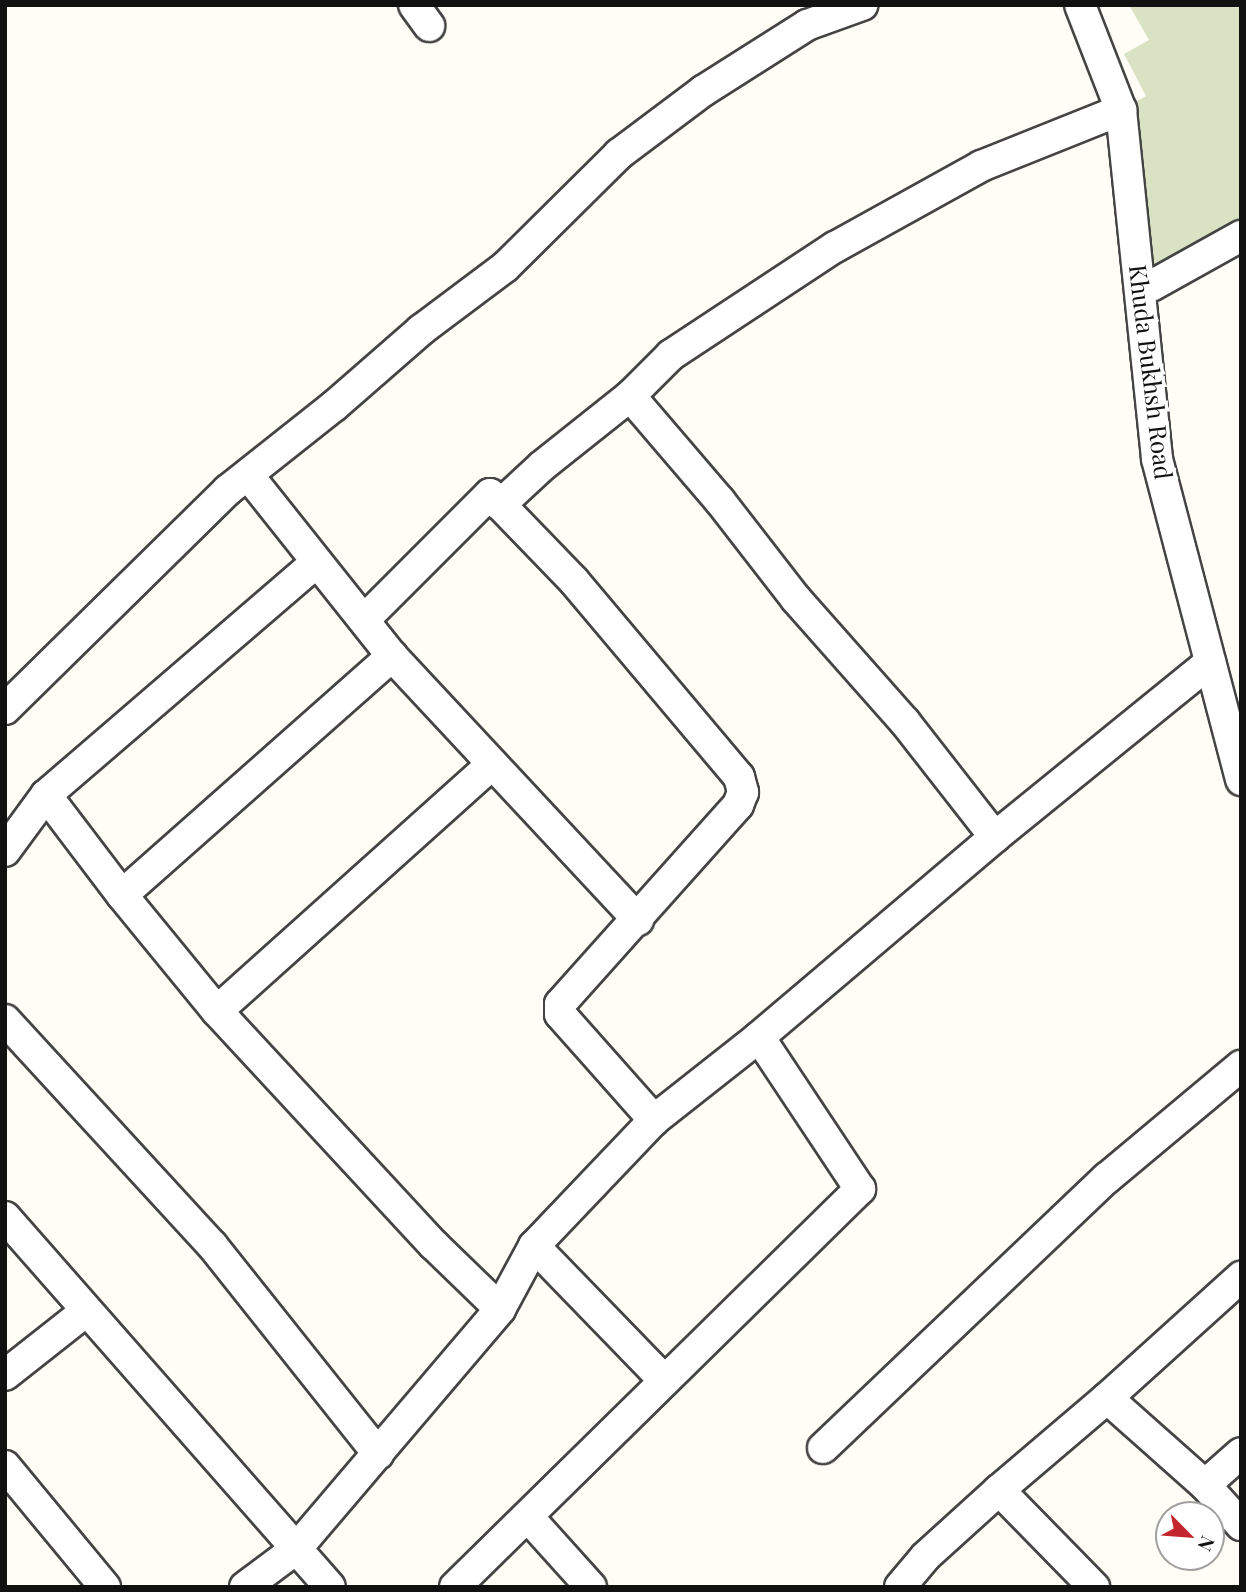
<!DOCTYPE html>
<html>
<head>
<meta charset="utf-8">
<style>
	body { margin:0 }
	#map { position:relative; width:1246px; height:1592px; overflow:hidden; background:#fffdf5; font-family:"Playfair Display",serif }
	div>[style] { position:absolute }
	.cemetery>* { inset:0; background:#d9e3c4 }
	.roads { filter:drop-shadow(2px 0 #444) drop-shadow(-2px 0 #444) drop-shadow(0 2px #444) drop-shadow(0 -2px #444) }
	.minor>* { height:30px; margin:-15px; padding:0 15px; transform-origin:15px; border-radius:15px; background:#fff }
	span { translate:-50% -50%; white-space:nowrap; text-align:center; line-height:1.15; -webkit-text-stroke:7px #fff; paint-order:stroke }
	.street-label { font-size:24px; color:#111 }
	.frame { position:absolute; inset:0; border:7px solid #111; pointer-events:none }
	.north { position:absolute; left:1155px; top:1501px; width:70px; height:70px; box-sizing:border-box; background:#fff; border:2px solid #a0a0a0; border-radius:50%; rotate:115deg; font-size:19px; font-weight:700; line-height:28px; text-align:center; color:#111 }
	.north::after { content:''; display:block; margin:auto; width:24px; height:32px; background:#c4262e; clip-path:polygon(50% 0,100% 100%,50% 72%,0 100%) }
</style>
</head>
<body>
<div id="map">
	<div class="cemetery">
		<div style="clip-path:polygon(1129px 5px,1241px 5px,1241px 219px,1140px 278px,1121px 110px,1146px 96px,1124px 54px,1149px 40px)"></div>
	</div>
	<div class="roads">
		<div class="minor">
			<div style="left:414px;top:5px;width:26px;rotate:54deg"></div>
			<div style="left:1080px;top:5px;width:113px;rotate:68.7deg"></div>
			<div style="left:1121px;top:110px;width:351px;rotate:84.1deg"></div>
			<div style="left:1157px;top:459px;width:332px;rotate:75.3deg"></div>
			<div style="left:1151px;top:286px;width:103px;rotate:-29.1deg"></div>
			<div style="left:630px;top:396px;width:138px;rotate:49.4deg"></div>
			<div style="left:720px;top:501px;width:124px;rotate:52.2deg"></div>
			<div style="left:796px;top:599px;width:164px;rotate:48.5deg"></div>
			<div style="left:905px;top:722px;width:146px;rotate:52deg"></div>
			<div style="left:248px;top:475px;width:231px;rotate:51.5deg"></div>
			<div style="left:392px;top:656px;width:361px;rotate:47deg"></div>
			<div style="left:500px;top:505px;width:57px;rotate:-42.9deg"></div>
			<div style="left:542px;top:466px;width:112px;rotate:-38.5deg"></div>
			<div style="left:630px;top:396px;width:58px;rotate:-45deg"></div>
			<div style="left:671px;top:355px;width:196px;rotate:-33.4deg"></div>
			<div style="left:835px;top:247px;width:167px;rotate:-29deg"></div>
			<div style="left:981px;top:166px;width:151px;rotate:-21.8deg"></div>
			<div style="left:364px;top:620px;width:178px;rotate:-45deg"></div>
			<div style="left:490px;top:494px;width:121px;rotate:46deg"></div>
			<div style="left:574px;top:581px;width:256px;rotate:49.9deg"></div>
			<div style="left:739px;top:777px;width:16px;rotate:75deg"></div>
			<div style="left:743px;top:792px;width:14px;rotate:111deg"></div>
			<div style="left:738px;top:805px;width:267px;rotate:131.8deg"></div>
			<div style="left:560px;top:1004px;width:10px;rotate:90deg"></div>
			<div style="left:560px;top:1014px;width:142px;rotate:48.4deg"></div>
			<div style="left:5px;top:709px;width:313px;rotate:-44.5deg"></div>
			<div style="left:228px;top:490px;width:135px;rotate:-38.4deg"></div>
			<div style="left:334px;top:406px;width:116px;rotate:-41.1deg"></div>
			<div style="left:421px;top:330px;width:105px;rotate:-36.9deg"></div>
			<div style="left:505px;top:267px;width:161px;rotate:-44.7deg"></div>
			<div style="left:619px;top:154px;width:105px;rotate:-36.9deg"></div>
			<div style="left:703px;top:91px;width:123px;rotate:-32.4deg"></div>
			<div style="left:807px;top:25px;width:59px;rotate:-20deg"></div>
			<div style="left:46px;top:795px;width:126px;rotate:52.8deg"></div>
			<div style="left:122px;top:895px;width:150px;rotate:50.7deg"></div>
			<div style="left:217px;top:1011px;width:319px;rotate:47.2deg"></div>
			<div style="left:434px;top:1245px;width:92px;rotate:44.1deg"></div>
			<div style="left:5px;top:851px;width:69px;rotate:-53.8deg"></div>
			<div style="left:46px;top:795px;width:357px;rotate:-40.7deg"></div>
			<div style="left:122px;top:895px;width:361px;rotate:-41.5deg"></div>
			<div style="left:217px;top:1011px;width:370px;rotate:-41.9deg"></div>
			<div style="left:5px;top:1020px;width:306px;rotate:47.4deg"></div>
			<div style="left:212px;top:1245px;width:267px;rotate:51.5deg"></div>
			<div style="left:5px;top:1217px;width:492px;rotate:48.7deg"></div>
			<div style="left:534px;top:1246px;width:187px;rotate:45.9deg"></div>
			<div style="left:5px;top:1375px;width:103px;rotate:-38.3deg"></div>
			<div style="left:1107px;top:1398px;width:131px;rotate:41.6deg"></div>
			<div style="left:1205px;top:1485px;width:54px;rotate:48deg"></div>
			<div style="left:823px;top:1448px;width:392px;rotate:-43.6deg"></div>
			<div style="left:1107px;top:1178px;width:175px;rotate:-39.9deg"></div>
			<div style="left:5px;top:1466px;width:157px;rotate:50.4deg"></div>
			<div style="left:1205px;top:1485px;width:48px;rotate:-41.6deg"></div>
			<div style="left:999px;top:1490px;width:136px;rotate:45.6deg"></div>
			<div style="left:528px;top:1517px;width:94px;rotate:48deg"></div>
			<div style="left:245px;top:1587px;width:64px;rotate:-36.7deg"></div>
			<div style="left:296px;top:1549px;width:315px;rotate:-49.6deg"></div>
			<div style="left:500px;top:1309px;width:72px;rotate:-61.6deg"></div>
			<div style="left:534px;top:1246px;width:174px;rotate:-46.4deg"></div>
			<div style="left:654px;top:1120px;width:134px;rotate:-38.3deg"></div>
			<div style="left:759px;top:1037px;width:309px;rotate:-40.3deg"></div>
			<div style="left:995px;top:837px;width:277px;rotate:-39.1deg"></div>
			<div style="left:455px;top:1587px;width:568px;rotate:-44.5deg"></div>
			<div style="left:860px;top:1189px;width:182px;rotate:-123.6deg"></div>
			<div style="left:900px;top:1587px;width:39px;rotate:-50deg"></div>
			<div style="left:925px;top:1557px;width:100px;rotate:-42.2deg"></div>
			<div style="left:999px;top:1490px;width:142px;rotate:-40.4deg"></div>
			<div style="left:1107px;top:1398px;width:181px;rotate:-42.1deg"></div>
		</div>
	</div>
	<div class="street-label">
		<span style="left:1151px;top:372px;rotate:83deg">Khuda Bukhsh Road</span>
	</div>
	<div class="frame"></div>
	<div class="north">N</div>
</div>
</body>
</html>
